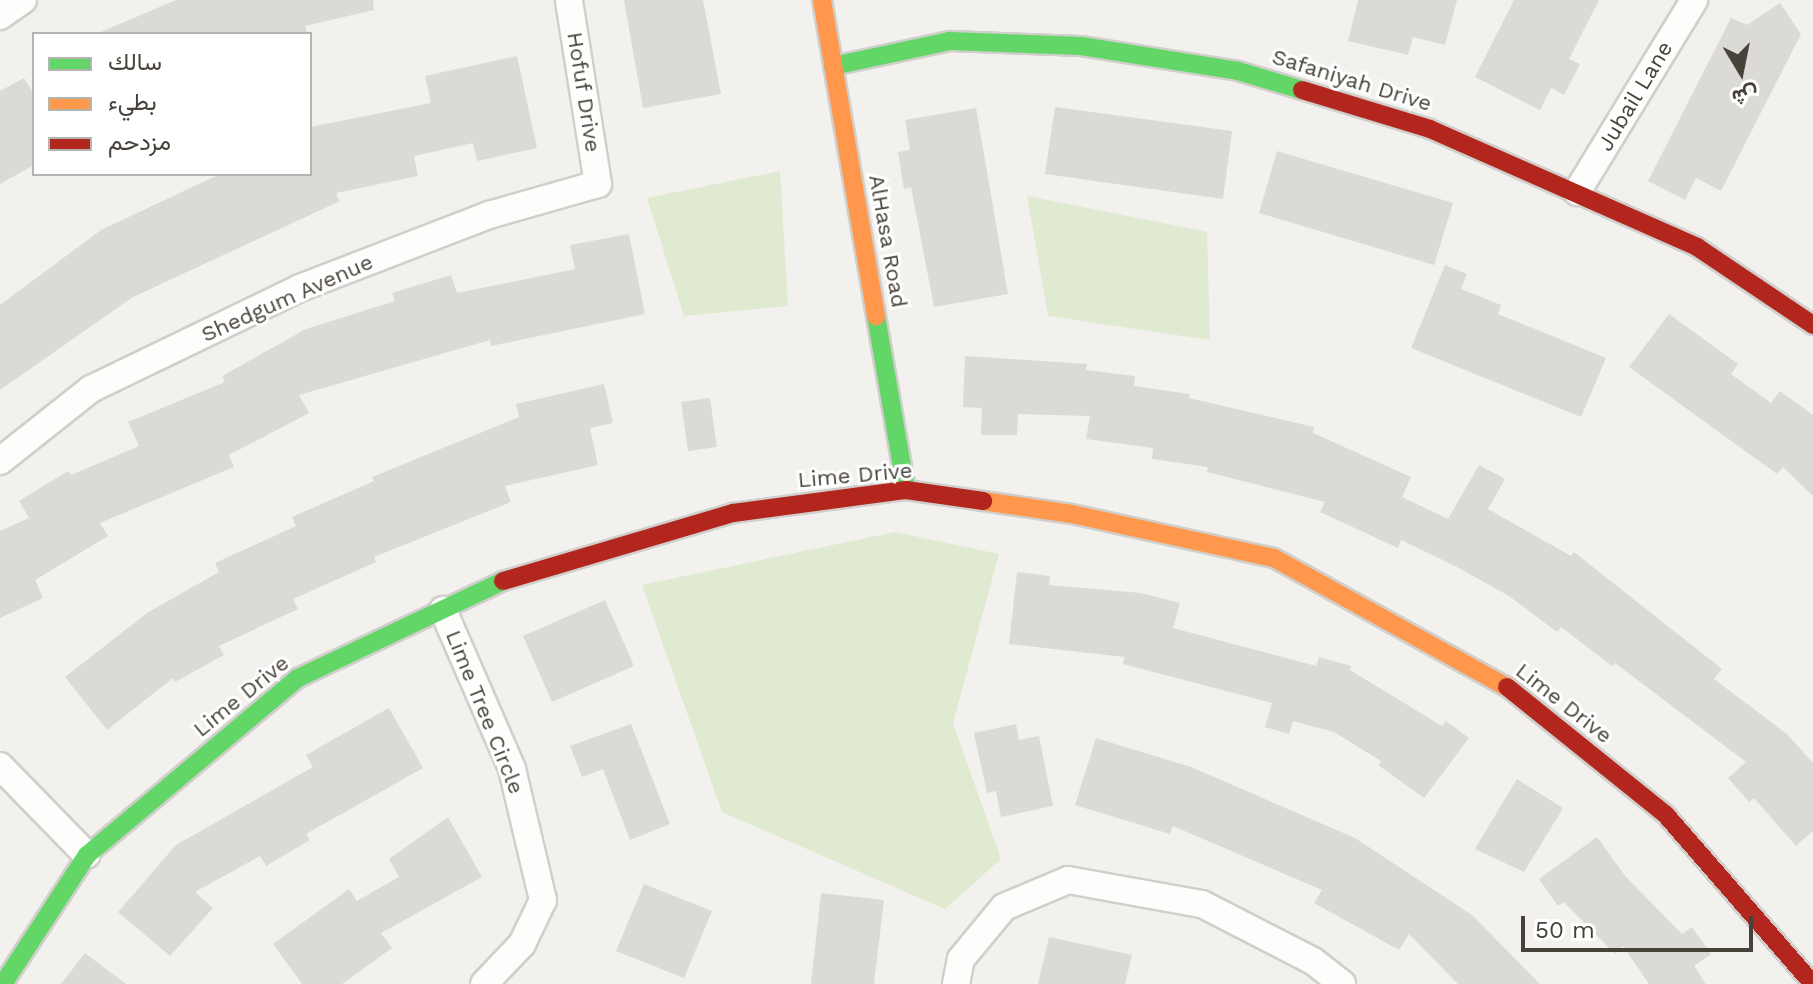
<!DOCTYPE html>
<html>
<head>
<meta charset="utf-8">
<style>
	body { margin:0 }
	#map { position:relative; width:1813px; height:984px; overflow:hidden; background:#f2f1ee; font-family:"Work Sans",Vazirmatn,sans-serif }
	div>[style] { position:absolute }
	.green>* { inset:0; background:#dfead1 }
	.building>* { inset:0; background:#dcdad6 }
	.roads { filter:drop-shadow(2px 0 #d0cfcb) drop-shadow(-2px 0 #d0cfcb) drop-shadow(0 2px #d0cfcb) drop-shadow(0 -2px #d0cfcb) }
	.street>* { height:26px; margin:-13px; padding:0 13px; transform-origin:13px; border-radius:13px; background:#fdfdfc }
	.fast>* { height:18px; margin:-9px; padding:0 9px; transform-origin:9px; border-radius:9px; background:#63d668 }
	.slow>* { height:18px; margin:-9px; padding:0 9px; transform-origin:9px; border-radius:9px; background:#ff974d }
	.jam>* { height:18px; margin:-9px; padding:0 9px; transform-origin:9px; border-radius:9px; background:#b3261e }
	span { translate:-50% -50%; white-space:nowrap; text-align:center; line-height:1.15; -webkit-text-stroke:6px #fff; paint-order:stroke }
	.street-label { font-size:22px; color:#48433a }
	.legend { position:absolute; left:32px; top:32px; width:280px; height:144px; box-sizing:border-box; background:#fff; border:2px solid #b6b4b0; margin:0; padding:10px 14px; list-style:none; font-size:24px; color:#48433a }
	.legend li { display:flex; align-items:center; gap:16px; height:40px }
	.legend b { width:40px; border:2px solid #b6b4b0 }
	.north { position:absolute; left:1701px; top:32px; width:80px; height:80px; -webkit-text-stroke:6px #fff; paint-order:stroke; rotate:170deg; font-size:22px; font-weight:700; line-height:32px; text-align:center; color:#48433a }
	.north::after { content:''; display:block; margin:auto; width:28px; height:36px; background:#48433a; clip-path:polygon(50% 0,100% 100%,50% 72%,0 100%) }
	.scale { position:absolute; left:1521px; top:916px; width:232px; height:36px; box-sizing:border-box; border:4px solid #48433a; border-top:0; padding-left:10px; font-size:24px; line-height:28px; white-space:nowrap; color:#48433a; -webkit-text-stroke:6px #fff; paint-order:stroke }
</style>
</head>
<body>
<div id="map">
	<div class="green">
		<div style="clip-path:polygon(780px 171px,788px 306px,684px 316px,647px 198px)"></div>
		<div style="clip-path:polygon(1027px 196px,1207px 232px,1210px 340px,1048px 316px)"></div>
		<div style="clip-path:polygon(895px 532px,999px 554px,953px 723px,1001px 859px,945px 909px,722px 812px,642px 585px)"></div>
	</div>
	<div class="building">
		<div style="clip-path:polygon(176px 0,373px 0,374px 10px,305px 26px,308px 34px,96px 34px)"></div>
		<div style="clip-path:polygon(624px 0,703px 0,721px 94px,643px 108px)"></div>
		<div style="clip-path:polygon(1358px 0,1457px 0,1445px 45px,1413px 37px,1408px 55px,1348px 41px)"></div>
		<div style="clip-path:polygon(1514px 0,1599px 0,1569px 59px,1580px 64px,1564px 95px,1551px 88px,1540px 110px,1475px 77px)"></div>
		<div style="clip-path:polygon(1780px 3px,1801px 34px,1721px 191px,1696px 178px,1685px 200px,1648px 181px,1731px 18px,1747px 25px)"></div>
		<div style="clip-path:polygon(517px 56px,537px 148px,477px 161px,473px 143px,414px 156px,418px 176px,336px 193px,340px 201px,133px 297px,0 390px,0 305px,101px 230px,220px 174px,310px 174px,310px 127px,431px 103px,425px 76px)"></div>
		<div style="clip-path:polygon(24px 78px,34px 95px,34px 165px,0 184px,0 91px)"></div>
		<div style="clip-path:polygon(1055px 107px,1232px 131px,1223px 199px,1045px 174px)"></div>
		<div style="clip-path:polygon(976px 108px,1008px 294px,934px 307px,911px 187px,904px 189px,898px 152px,910px 150px,905px 120px)"></div>
		<div style="clip-path:polygon(1277px 151px,1453px 203px,1434px 265px,1259px 213px)"></div>
		<div style="clip-path:polygon(629px 234px,645px 314px,491px 346px,490px 340px,299px 395px,309px 413px,229px 455px,234px 467px,100px 523px,108px 536px,35px 580px,43px 598px,0 618px,0 531px,29px 518px,19px 501px,68px 471px,71px 475px,139px 446px,128px 422px,225px 382px,222px 376px,306px 329px,395px 301px,392px 293px,451px 275px,457px 293px,575px 269px,570px 245px)"></div>
		<div style="clip-path:polygon(1445px 265px,1467px 274px,1461px 289px,1501px 305px,1498px 314px,1606px 358px,1581px 417px,1411px 348px)"></div>
		<div style="clip-path:polygon(1669px 314px,1738px 364px,1731px 374px,1771px 403px,1780px 391px,1813px 415px,1813px 496px,1783px 467px,1777px 474px,1629px 367px)"></div>
		<div style="clip-path:polygon(965px 356px,1087px 364px,1086px 370px,1135px 376px,1134px 386px,1189px 394px,1189px 398px,1314px 427px,1313px 433px,1411px 477px,1402px 497px,1448px 519px,1479px 465px,1505px 479px,1488px 509px,1571px 556px,1574px 552px,1722px 669px,1714px 679px,1787px 734px,1813px 763px,1813px 831px,1796px 846px,1754px 798px,1749px 802px,1728px 778px,1746px 762px,1615px 663px,1612px 666px,1561px 627px,1557px 632px,1509px 596px,1457px 567px,1401px 540px,1398px 548px,1320px 512px,1325px 502px,1207px 472px,1208px 467px,1152px 459px,1153px 448px,1086px 439px,1090px 416px,1018px 414px,1017px 435px,981px 435px,982px 408px,963px 407px)"></div>
		<div style="clip-path:polygon(604px 384px,613px 423px,590px 428px,598px 465px,505px 486px,511px 502px,374px 557px,376px 562px,293px 599px,298px 609px,219px 646px,224px 655px,175px 682px,173px 678px,107px 730px,65px 677px,147px 613px,219px 572px,215px 563px,296px 526px,292px 517px,374px 481px,372px 477px,519px 417px,516px 404px)"></div>
		<div style="clip-path:polygon(710px 398px,717px 447px,688px 451px,681px 402px)"></div>
		<div style="clip-path:polygon(1017px 572px,1050px 576px,1049px 585px,1141px 593px,1180px 603px,1173px 628px,1316px 666px,1319px 657px,1351px 666px,1350px 670px,1442px 726px,1446px 721px,1469px 738px,1424px 798px,1378px 765px,1381px 761px,1334px 732px,1293px 721px,1289px 734px,1265px 727px,1272px 703px,1123px 664px,1124px 657px,1009px 644px)"></div>
		<div style="clip-path:polygon(605px 600px,634px 666px,552px 702px,523px 636px)"></div>
		<div style="clip-path:polygon(389px 708px,423px 768px,306px 834px,310px 840px,266px 866px,260px 856px,195px 892px,213px 908px,170px 956px,118px 912px,176px 845px,313px 767px,306px 755px)"></div>
		<div style="clip-path:polygon(631px 724px,670px 824px,630px 840px,603px 769px,582px 777px,570px 746px)"></div>
		<div style="clip-path:polygon(1016px 724px,1019px 740px,1039px 736px,1053px 806px,1001px 817px,996px 791px,987px 793px,974px 733px)"></div>
		<div style="clip-path:polygon(1096px 738px,1191px 767px,1355px 838px,1472px 915px,1540px 984px,1458px 984px,1409px 934px,1399px 950px,1314px 903px,1322px 890px,1173px 826px,1170px 834px,1075px 805px)"></div>
		<div style="clip-path:polygon(1517px 779px,1563px 808px,1524px 872px,1475px 849px)"></div>
		<div style="clip-path:polygon(448px 817px,482px 877px,381px 933px,392px 948px,342px 984px,302px 984px,273px 944px,349px 889px,357px 901px,399px 877px,389px 859px)"></div>
		<div style="clip-path:polygon(1597px 837px,1626px 877px,1682px 934px,1692px 927px,1711px 954px,1694px 966px,1706px 984px,1649px 984px,1623px 946px,1615px 954px,1564px 902px,1558px 906px,1539px 879px)"></div>
		<div style="clip-path:polygon(644px 884px,712px 911px,684px 978px,616px 951px)"></div>
		<div style="clip-path:polygon(821px 893px,884px 900px,874px 984px,811px 984px)"></div>
		<div style="clip-path:polygon(1049px 937px,1132px 955px,1125px 984px,1038px 984px)"></div>
		<div style="clip-path:polygon(85px 953px,126px 984px,61px 984px)"></div>
	</div>
	<div class="roads">
		<div class="street">
			<div style="left:0;top:16px;width:28px;rotate:-35deg"></div>
			<div style="left:1577px;top:192px;width:225px;rotate:-58.6deg"></div>
			<div style="left:0;top:461px;width:116px;rotate:-38.4deg"></div>
			<div style="left:91px;top:389px;width:232px;rotate:-25.8deg"></div>
			<div style="left:300px;top:288px;width:203px;rotate:-21.1deg"></div>
			<div style="left:489px;top:215px;width:113px;rotate:-15.9deg"></div>
			<div style="left:598px;top:184px;width:186px;rotate:-99deg"></div>
			<div style="left:443px;top:610px;width:173px;rotate:66.5deg"></div>
			<div style="left:512px;top:769px;width:135px;rotate:76.7deg"></div>
			<div style="left:543px;top:900px;width:49px;rotate:115.5deg"></div>
			<div style="left:522px;top:944px;width:55px;rotate:133.5deg"></div>
			<div style="left:0;top:766px;width:124px;rotate:45.7deg"></div>
			<div style="left:956px;top:984px;width:25px;rotate:-79deg"></div>
			<div style="left:961px;top:959px;width:67px;rotate:-50.4deg"></div>
			<div style="left:1004px;top:907px;width:69px;rotate:-22.9deg"></div>
			<div style="left:1068px;top:880px;width:136px;rotate:10.2deg"></div>
			<div style="left:1202px;top:904px;width:125px;rotate:27.2deg"></div>
			<div style="left:1313px;top:961px;width:37px;rotate:38deg"></div>
		</div>
		<div class="fast">
			<div style="left:833px;top:66px;width:120px;rotate:-12.1deg"></div>
			<div style="left:950px;top:41px;width:131px;rotate:2.2deg"></div>
			<div style="left:1081px;top:46px;width:159px;rotate:9deg"></div>
			<div style="left:1238px;top:71px;width:67px;rotate:16.5deg"></div>
			<div style="left:876px;top:316px;width:177px;rotate:80.2deg"></div>
			<div style="left:3px;top:984px;width:154px;rotate:-56.9deg"></div>
			<div style="left:87px;top:855px;width:275px;rotate:-40deg"></div>
			<div style="left:298px;top:678px;width:227px;rotate:-25.3deg"></div>
		</div>
		<div class="slow">
			<div style="left:822px;top:0;width:321px;rotate:80.3deg"></div>
			<div style="left:983px;top:501px;width:90px;rotate:8.3deg"></div>
			<div style="left:1072px;top:514px;width:207px;rotate:12.3deg"></div>
			<div style="left:1274px;top:558px;width:266px;rotate:29deg"></div>
		</div>
		<div class="jam">
			<div style="left:1302px;top:90px;width:134px;rotate:16.9deg"></div>
			<div style="left:1430px;top:129px;width:292px;rotate:23.8deg"></div>
			<div style="left:1697px;top:247px;width:140px;rotate:33.9deg"></div>
			<div style="left:503px;top:581px;width:240px;rotate:-16.5deg"></div>
			<div style="left:733px;top:513px;width:175px;rotate:-7.6deg"></div>
			<div style="left:906px;top:490px;width:78px;rotate:8.1deg"></div>
			<div style="left:1507px;top:687px;width:204px;rotate:38.8deg"></div>
			<div style="left:1666px;top:815px;width:224px;rotate:49deg"></div>
		</div>
	</div>
	<div class="street-label">
		<span style="left:1352px;top:80px;rotate:17deg">Safaniyah Drive</span>
		<span style="left:584px;top:92px;rotate:81deg">Hofuf Drive</span>
		<span style="left:1635px;top:96px;rotate:-59deg">Jubail Lane</span>
		<span style="left:888px;top:241px;rotate:80deg">AlHasa Road</span>
		<span style="left:287px;top:298px;rotate:-24deg">Shedgum Avenue</span>
		<span style="left:855px;top:475px;rotate:-5deg">Lime Drive</span>
		<span style="left:241px;top:696px;rotate:-39deg">Lime Drive</span>
		<span style="left:1564px;top:703px;rotate:38deg">Lime Drive</span>
		<span style="left:485px;top:712px;rotate:68deg">Lime Tree Circle</span>
	</div>
	<ul class="legend">
	<li><b style="height:10px;background:#63d668"></b>سالك</li>
	<li><b style="height:10px;background:#ff974d"></b>بطيء</li>
	<li><b style="height:10px;background:#b3261e"></b>مزدحم</li>
	</ul>
	<div class="north">ش</div>
	<div class="scale">50 m</div>
</div>
</body>
</html>
